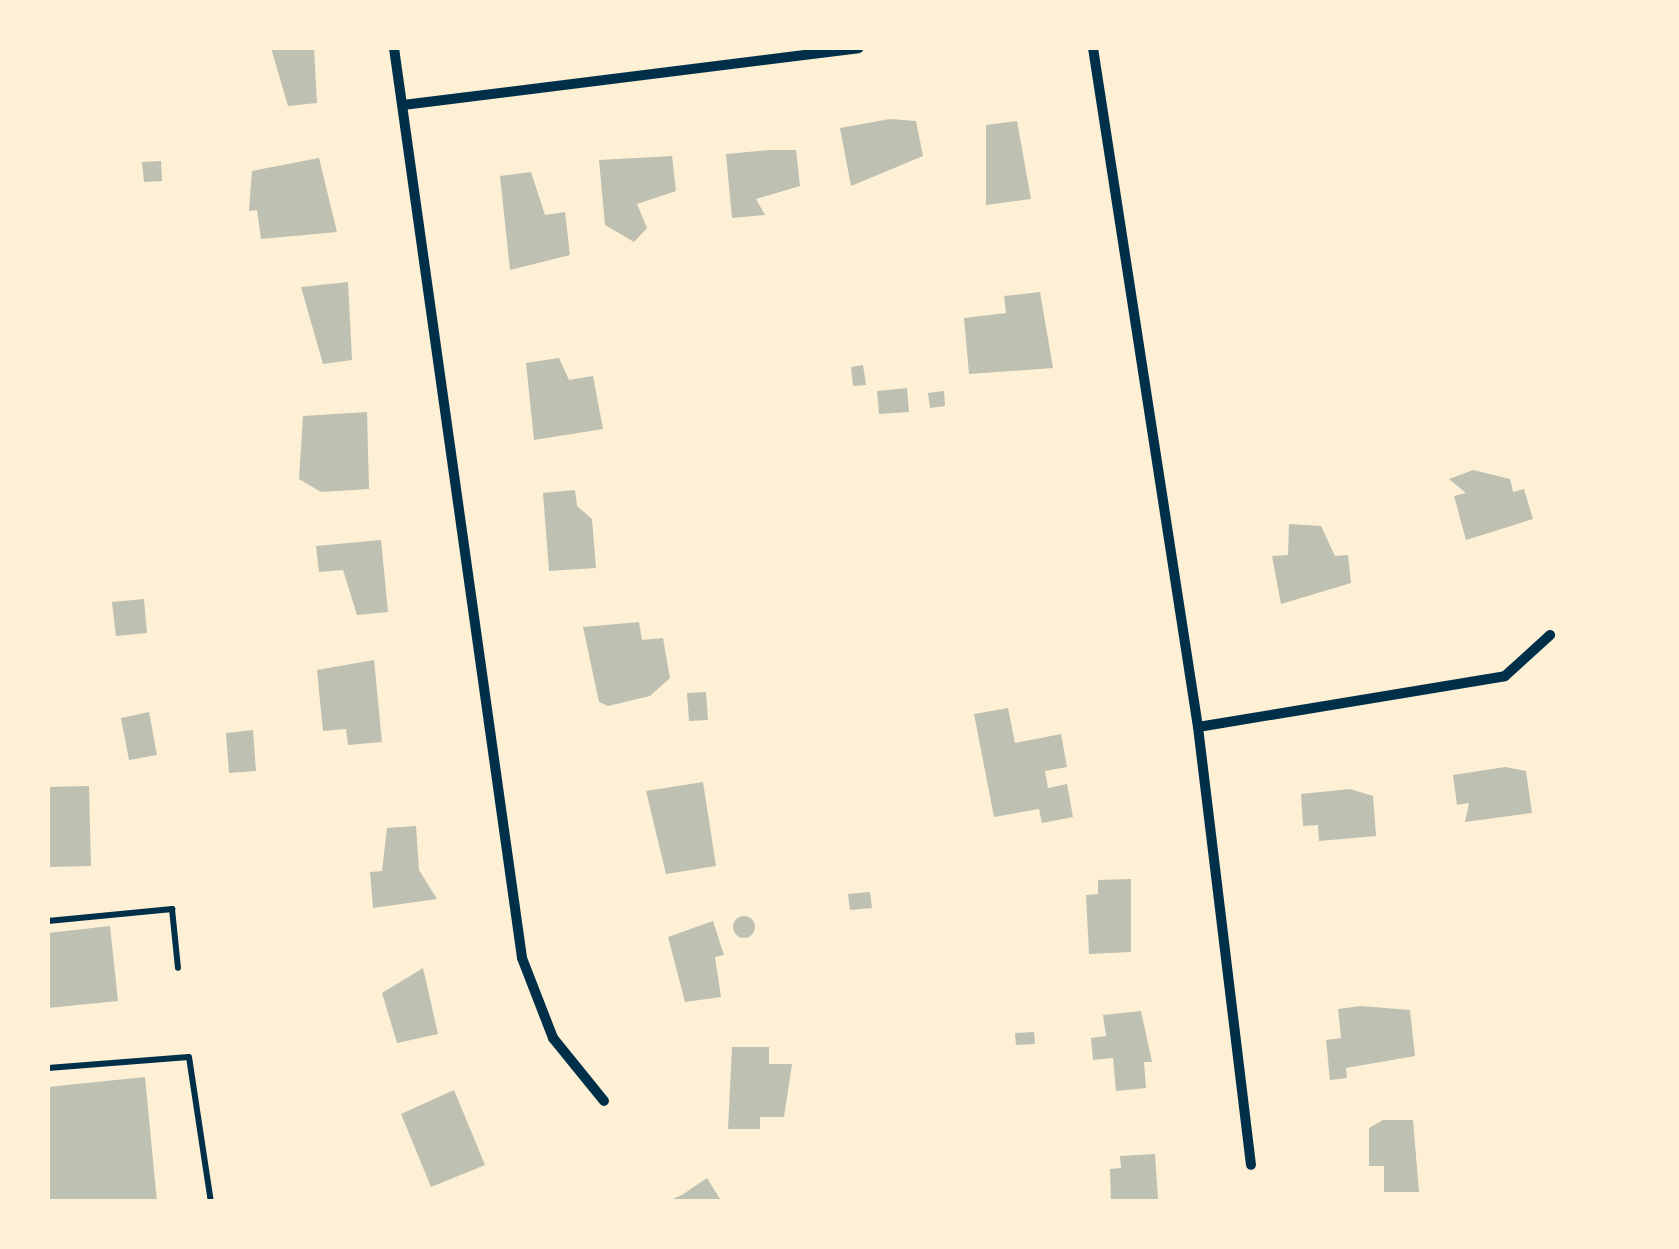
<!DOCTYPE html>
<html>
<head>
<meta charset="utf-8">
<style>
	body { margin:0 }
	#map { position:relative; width:1679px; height:1249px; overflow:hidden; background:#fdf0d5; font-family:Raleway,sans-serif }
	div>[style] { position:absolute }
	.building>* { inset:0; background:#bec0b2 }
	.round { border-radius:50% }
	.service>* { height:6px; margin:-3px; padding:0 3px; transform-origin:3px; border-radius:3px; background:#003049 }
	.minor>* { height:10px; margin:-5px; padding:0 5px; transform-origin:5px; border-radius:5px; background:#003049 }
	span { translate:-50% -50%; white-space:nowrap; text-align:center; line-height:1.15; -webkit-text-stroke:9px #fdf0d5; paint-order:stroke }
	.frame { position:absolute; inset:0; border:50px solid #fdf0d5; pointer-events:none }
</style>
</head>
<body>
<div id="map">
	<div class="building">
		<div style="clip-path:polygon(271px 48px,314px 48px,317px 103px,288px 106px)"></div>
		<div style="clip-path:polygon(890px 119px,916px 121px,923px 156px,851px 186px,840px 128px)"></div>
		<div style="clip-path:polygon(1017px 121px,1031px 199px,986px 205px,986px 125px)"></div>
		<div style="clip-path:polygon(769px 150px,796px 150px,800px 186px,756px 199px,765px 215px,732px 218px,726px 154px)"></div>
		<div style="clip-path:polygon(672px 156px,676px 191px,637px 204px,647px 228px,634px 242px,605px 225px,599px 160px)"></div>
		<div style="clip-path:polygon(319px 158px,337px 232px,261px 239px,257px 210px,249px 211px,252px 171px)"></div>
		<div style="clip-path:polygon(161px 161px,162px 181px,144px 182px,142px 162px)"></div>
		<div style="clip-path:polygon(531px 172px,545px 215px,565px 212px,570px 255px,510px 270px,500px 176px)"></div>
		<div style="clip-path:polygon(348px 282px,352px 360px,323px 364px,301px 287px)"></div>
		<div style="clip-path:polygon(1040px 292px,1053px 368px,969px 374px,964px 318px,1006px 313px,1004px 296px)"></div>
		<div style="clip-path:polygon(559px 358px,569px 380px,593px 376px,603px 429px,534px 440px,526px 363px)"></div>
		<div style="clip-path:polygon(863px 365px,866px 385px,853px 386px,851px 367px)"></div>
		<div style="clip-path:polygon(907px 388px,909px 412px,879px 414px,877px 391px)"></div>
		<div style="clip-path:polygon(944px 391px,945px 406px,930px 408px,928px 393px)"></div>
		<div style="clip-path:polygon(367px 412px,369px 489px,321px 492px,299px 479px,303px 416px)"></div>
		<div style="clip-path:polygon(1473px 470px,1510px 479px,1513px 492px,1524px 489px,1533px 519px,1466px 540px,1454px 496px,1466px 493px,1449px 479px)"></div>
		<div style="clip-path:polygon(575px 490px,577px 506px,592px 519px,596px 568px,549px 571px,543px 493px)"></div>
		<div style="clip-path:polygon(1289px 524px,1321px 526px,1335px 556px,1348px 555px,1351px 583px,1281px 604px,1272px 556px,1288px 555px)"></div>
		<div style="clip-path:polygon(381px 540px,388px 612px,357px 615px,343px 570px,319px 572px,316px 546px)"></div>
		<div style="clip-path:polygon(144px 599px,147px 633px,116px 636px,112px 602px)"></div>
		<div style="clip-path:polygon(639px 622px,642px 640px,663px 638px,670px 678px,650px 696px,608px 706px,599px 702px,583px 627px)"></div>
		<div style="clip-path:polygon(374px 660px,382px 742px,348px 745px,346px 729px,323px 731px,317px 670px)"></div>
		<div style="clip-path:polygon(706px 692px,708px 720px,689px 721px,687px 693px)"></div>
		<div style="clip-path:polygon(1008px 708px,1015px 743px,1061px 734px,1067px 767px,1045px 771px,1048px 788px,1067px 784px,1073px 817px,1042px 823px,1039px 809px,994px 817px,974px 714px)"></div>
		<div style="clip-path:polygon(149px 712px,157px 755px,129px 760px,121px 718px)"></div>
		<div style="clip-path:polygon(253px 730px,256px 771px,229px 773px,226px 733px)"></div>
		<div style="clip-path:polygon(1505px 767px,1526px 771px,1532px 813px,1465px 822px,1469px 803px,1457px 805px,1453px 775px)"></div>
		<div style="clip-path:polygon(703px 782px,716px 866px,666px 874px,646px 791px)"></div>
		<div style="clip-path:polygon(89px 786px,91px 866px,49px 867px,49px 787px)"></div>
		<div style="clip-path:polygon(1350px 789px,1373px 796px,1376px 836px,1319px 841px,1318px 825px,1303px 826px,1301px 794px)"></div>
		<div style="clip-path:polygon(416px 826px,419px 870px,437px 899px,373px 908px,370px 872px,382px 871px,387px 828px)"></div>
		<div style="clip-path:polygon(1131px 879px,1131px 952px,1089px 954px,1086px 895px,1098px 894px,1098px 880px)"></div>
		<div style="clip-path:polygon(870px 892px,872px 908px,850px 910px,848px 894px)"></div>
		<div class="round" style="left:733px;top:916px;width:22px;height:22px"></div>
		<div style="clip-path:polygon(713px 921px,724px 955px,715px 957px,721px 997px,685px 1002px,668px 937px)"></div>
		<div style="clip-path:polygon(110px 926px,118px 1001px,48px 1008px,48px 933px)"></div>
		<div style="clip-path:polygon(423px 968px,438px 1034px,397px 1043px,382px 993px)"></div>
		<div style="clip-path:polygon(1361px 1006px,1410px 1010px,1415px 1056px,1346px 1068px,1347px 1078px,1330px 1080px,1326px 1040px,1341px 1038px,1338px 1009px)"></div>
		<div style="clip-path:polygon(1141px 1011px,1152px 1062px,1144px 1062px,1146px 1088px,1116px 1091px,1113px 1058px,1093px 1060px,1091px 1038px,1106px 1036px,1103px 1015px)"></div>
		<div style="clip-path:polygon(1034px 1032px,1035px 1044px,1016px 1045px,1015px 1033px)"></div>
		<div style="clip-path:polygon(732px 1047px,769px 1047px,769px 1064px,792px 1064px,784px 1117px,760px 1117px,760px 1129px,728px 1129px)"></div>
		<div style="clip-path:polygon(145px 1077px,157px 1202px,48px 1202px,48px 1087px)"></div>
		<div style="clip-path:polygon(454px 1090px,485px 1165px,431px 1187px,401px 1114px)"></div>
		<div style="clip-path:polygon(1383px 1120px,1413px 1120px,1419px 1192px,1384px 1192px,1384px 1166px,1369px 1166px,1369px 1128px)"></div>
		<div style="clip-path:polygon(1155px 1154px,1158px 1199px,1111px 1202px,1110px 1169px,1121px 1168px,1120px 1156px)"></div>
		<div style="clip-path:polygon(707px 1178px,722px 1202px,665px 1202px,682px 1195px)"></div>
	</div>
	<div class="service">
		<div style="left:48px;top:921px;width:125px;rotate:-5.5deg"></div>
		<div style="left:172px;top:909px;width:59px;rotate:84.2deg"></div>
		<div style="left:48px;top:1068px;width:141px;rotate:-4.5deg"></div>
		<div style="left:189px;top:1057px;width:147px;rotate:81.4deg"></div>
	</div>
	<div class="minor">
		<div style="left:394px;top:48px;width:919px;rotate:81.99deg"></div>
		<div style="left:522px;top:958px;width:86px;rotate:68.8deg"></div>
		<div style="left:553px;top:1038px;width:81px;rotate:51deg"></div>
		<div style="left:1093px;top:48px;width:687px;rotate:81.21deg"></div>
		<div style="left:1198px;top:727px;width:441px;rotate:83.1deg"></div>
		<div style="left:403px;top:105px;width:459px;rotate:-7.1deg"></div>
		<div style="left:1198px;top:727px;width:311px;rotate:-9.4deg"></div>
		<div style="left:1505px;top:676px;width:61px;rotate:-42.3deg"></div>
	</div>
	<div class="frame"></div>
</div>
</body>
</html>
